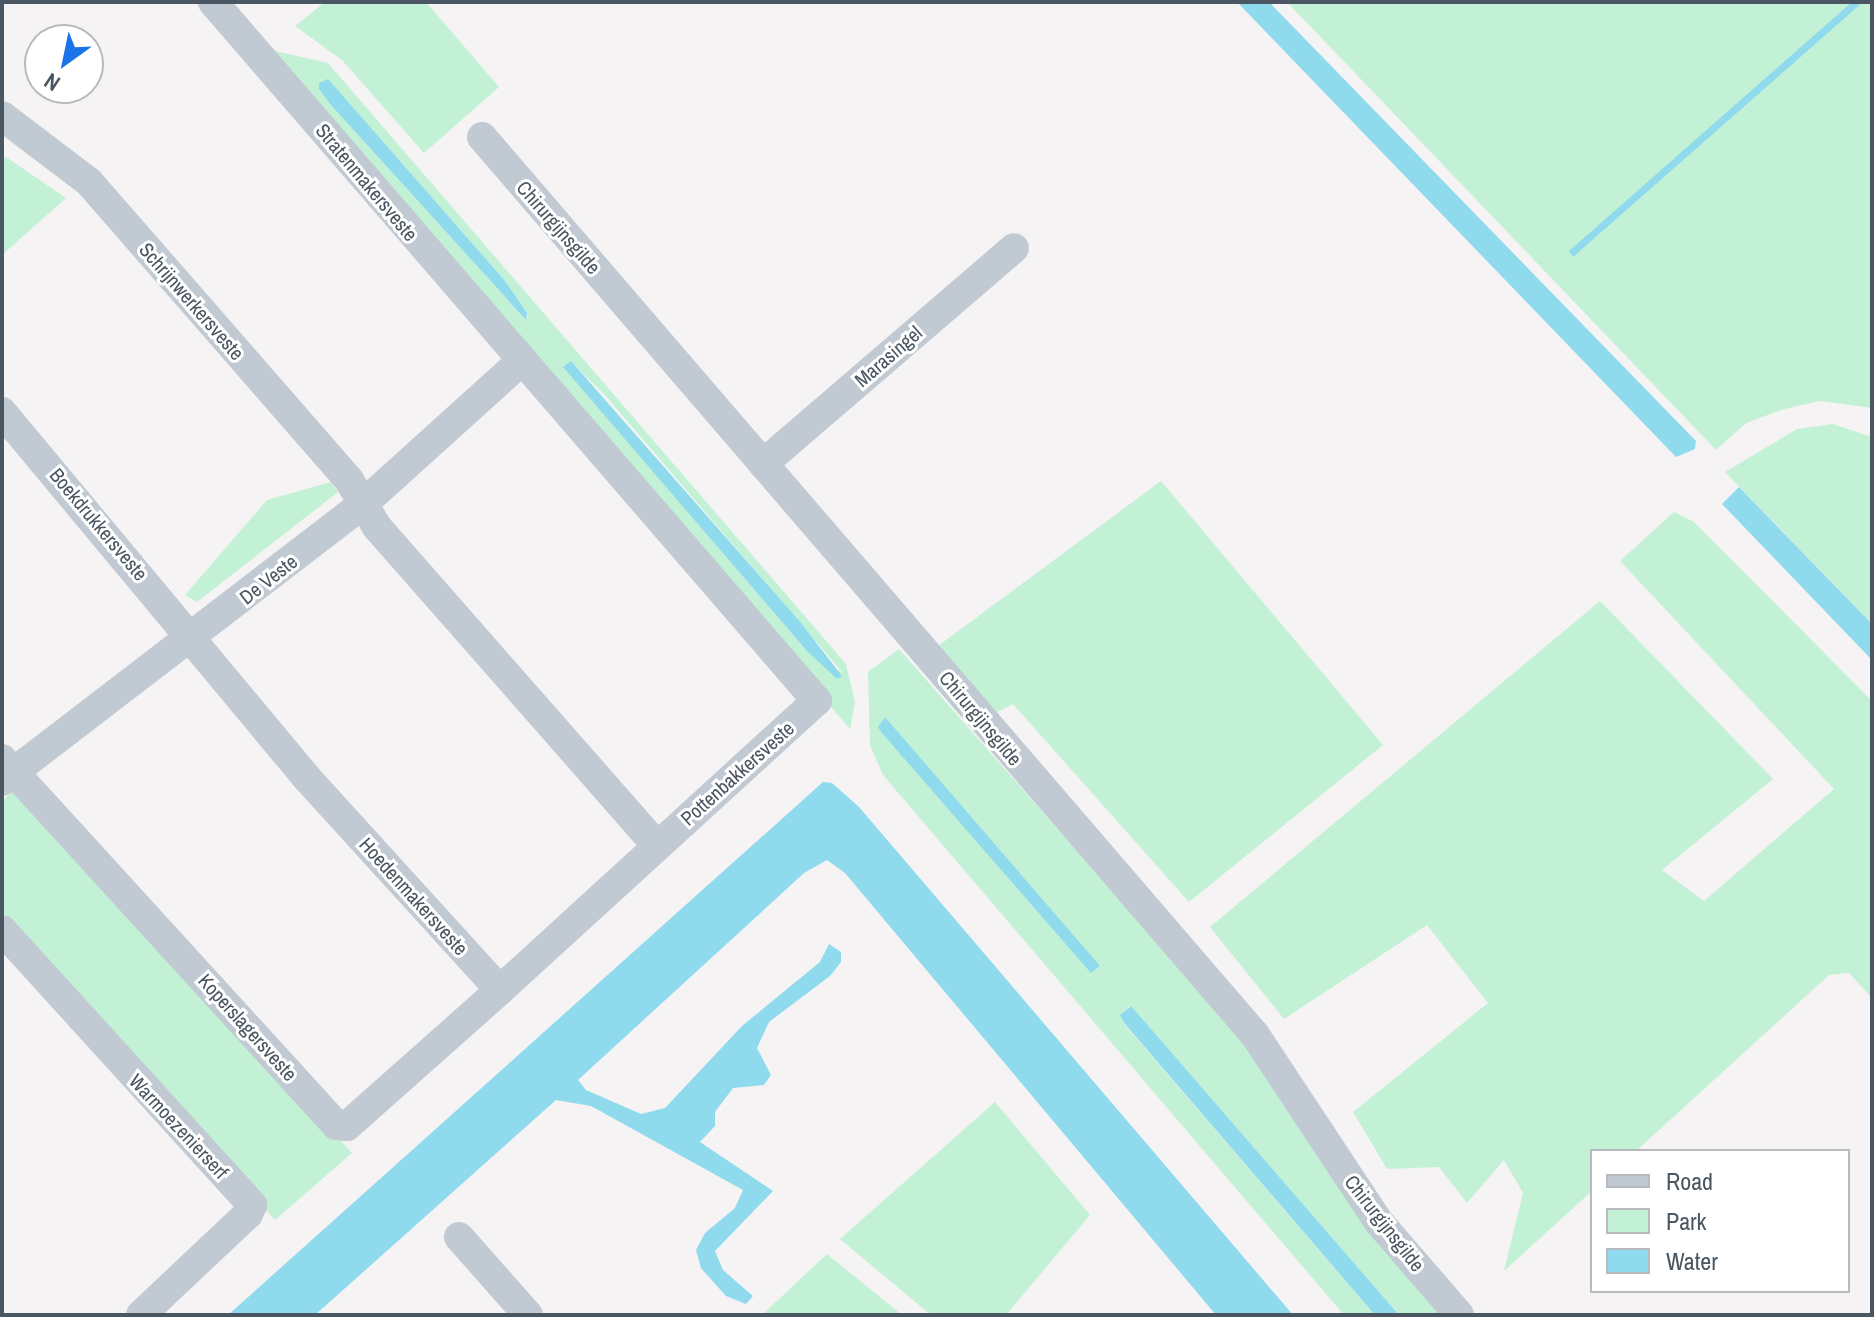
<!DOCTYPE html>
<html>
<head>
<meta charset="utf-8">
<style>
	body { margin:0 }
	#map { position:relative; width:1874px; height:1317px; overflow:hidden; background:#f5f3f3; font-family:"Archivo Narrow",sans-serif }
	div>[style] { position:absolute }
	.green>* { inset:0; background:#c3f1d5 }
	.water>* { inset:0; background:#90daee }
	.minor>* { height:30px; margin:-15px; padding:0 15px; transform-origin:15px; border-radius:15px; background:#c1cad2 }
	span { translate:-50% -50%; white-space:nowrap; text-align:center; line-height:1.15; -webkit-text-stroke:6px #fff; paint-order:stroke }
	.street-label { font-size:20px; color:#4a5661 }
	.frame { position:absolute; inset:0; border:4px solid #4a5661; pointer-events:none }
	.legend { position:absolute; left:1590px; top:1149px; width:260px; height:144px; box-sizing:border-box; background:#fff; border:2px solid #b7bbc0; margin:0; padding:10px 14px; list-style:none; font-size:24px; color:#4a5661 }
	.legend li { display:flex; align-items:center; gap:16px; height:40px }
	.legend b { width:40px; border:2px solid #b7bbc0 }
	.north { position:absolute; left:24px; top:24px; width:80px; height:80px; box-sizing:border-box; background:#fff; border:2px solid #b7bbc0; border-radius:50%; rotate:213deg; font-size:22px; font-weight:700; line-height:32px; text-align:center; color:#4a5661 }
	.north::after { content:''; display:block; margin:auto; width:28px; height:36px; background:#1a73e8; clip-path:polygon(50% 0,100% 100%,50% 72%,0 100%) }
</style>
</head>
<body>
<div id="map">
	<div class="green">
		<div style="clip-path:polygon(325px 2px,426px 2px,499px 87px,424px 153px,342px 60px,295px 26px)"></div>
		<div style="clip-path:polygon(1287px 2px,1872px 2px,1872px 408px,1820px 401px,1784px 409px,1746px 423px,1716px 450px)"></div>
		<div style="clip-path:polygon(evenodd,275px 51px,328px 63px,846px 664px,855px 702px,850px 729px,275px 63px,275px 51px,328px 80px,506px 282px,527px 313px,526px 320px,330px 104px,319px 89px,328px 80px,275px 51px,571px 362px,604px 394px,843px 673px,806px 650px,564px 367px,571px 362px)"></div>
		<div style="clip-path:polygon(6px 157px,66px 198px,2px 255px,2px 160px)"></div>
		<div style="clip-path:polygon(1833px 424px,1872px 437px,1872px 624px,1725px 472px,1797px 429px)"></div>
		<div style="clip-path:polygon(1161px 481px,1383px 745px,1189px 902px,1013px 704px,995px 713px,938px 646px)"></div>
		<div style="clip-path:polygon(331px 482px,338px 492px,197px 602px,185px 595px,267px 500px)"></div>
		<div style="clip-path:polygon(1674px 512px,1694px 522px,1872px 701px,1872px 998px,1849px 973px,1829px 975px,1636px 1151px,1592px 1151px,1592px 1191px,1504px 1271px,1523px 1193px,1504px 1160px,1467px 1203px,1439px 1167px,1387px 1169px,1353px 1112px,1488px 1003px,1427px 925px,1284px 1019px,1210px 927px,1600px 601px,1773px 779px,1662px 870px,1704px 901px,1834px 789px,1620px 561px)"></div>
		<div style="clip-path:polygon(899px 649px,1254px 1052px,1442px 1315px,1399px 1315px,1130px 1006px,1120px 1015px,1124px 1024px,1375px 1315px,1344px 1315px,883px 775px,870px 745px,868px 672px)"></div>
		<div style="clip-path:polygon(14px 790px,352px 1153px,275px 1220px,2px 911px,2px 801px)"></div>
		<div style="clip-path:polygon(995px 1102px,1090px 1215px,1006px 1315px,931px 1315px,840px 1239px)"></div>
		<div style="clip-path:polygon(827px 1254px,902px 1315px,762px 1315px)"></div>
	</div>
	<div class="water">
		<div style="clip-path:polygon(1237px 2px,1269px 2px,1696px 441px,1695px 449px,1676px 457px)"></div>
		<div style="clip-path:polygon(1852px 2px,1863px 2px,1573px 257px,1569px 251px)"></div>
		<div style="clip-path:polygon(328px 79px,506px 282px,527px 313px,526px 320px,330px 104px,319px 89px,319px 83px)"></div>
		<div style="clip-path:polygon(571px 361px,801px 623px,842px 676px,837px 679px,806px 650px,563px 367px)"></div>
		<div style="clip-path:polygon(1739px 487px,1872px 624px,1872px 660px,1722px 504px)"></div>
		<div style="clip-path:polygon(885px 717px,1100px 966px,1091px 973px,882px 733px,878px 727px)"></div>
		<div style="clip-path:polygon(823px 782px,832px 783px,859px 807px,1293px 1315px,1216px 1315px,845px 873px,827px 860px,804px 873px,578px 1080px,586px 1090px,641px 1114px,665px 1108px,742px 1026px,820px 962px,829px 944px,841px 952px,841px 962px,830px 976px,769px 1022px,757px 1048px,771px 1075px,764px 1085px,733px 1088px,715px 1112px,715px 1126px,700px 1142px,773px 1191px,715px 1251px,723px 1270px,753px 1296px,746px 1304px,726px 1296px,701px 1268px,696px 1250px,705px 1233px,735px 1208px,743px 1190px,591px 1106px,556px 1100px,315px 1315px,228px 1315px)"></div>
		<div style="clip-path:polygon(1131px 1006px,1399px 1315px,1375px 1315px,1124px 1023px,1120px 1015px)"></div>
	</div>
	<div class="minor">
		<div style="left:2px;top:116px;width:109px;rotate:37.2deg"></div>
		<div style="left:89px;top:182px;width:395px;rotate:48.9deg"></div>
		<div style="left:349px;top:480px;width:55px;rotate:59.2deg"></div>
		<div style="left:377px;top:527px;width:424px;rotate:48.7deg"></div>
		<div style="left:482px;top:137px;width:1185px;rotate:49.28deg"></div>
		<div style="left:1255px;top:1035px;width:223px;rotate:56.5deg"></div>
		<div style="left:1378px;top:1221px;width:124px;rotate:49.2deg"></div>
		<div style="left:2px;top:412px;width:475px;rotate:50.2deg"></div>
		<div style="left:306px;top:777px;width:288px;rotate:47.7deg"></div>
		<div style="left:500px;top:990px;width:429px;rotate:-42.4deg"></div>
		<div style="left:817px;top:701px;width:924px;rotate:-130.83deg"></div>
		<div style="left:763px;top:464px;width:331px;rotate:-40.7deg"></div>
		<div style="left:2px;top:759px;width:495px;rotate:47.6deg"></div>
		<div style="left:336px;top:1125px;width:11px;rotate:5deg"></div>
		<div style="left:347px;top:1126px;width:205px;rotate:-41.6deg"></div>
		<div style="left:2px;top:781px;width:454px;rotate:-37.5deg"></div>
		<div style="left:362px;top:505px;width:213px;rotate:-42.1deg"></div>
		<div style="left:2px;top:930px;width:372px;rotate:47.7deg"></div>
		<div style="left:252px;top:1205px;width:10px;rotate:114deg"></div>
		<div style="left:248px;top:1214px;width:147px;rotate:136.7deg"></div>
		<div style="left:459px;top:1237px;width:104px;rotate:48.5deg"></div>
	</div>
	<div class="street-label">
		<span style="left:367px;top:182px;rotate:50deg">Stratenmakersveste</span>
		<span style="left:559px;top:227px;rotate:49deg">Chirurgijnsgilde</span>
		<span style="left:192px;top:301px;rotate:49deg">Schrijnwerkersveste</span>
		<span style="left:888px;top:356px;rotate:-41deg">Marasingel</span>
		<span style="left:99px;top:524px;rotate:50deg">Boekdrukkersveste</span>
		<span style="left:268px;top:579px;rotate:-38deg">De Veste</span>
		<span style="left:981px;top:718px;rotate:50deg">Chirurgijnsgilde</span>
		<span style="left:737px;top:773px;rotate:-42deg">Pottenbakkersveste</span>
		<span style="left:414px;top:896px;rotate:48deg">Hoedenmakersveste</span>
		<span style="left:248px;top:1027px;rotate:48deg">Koperslagersveste</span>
		<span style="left:179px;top:1126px;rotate:47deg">Warmoezenierserf</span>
		<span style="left:1385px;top:1223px;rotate:52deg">Chirurgijnsgilde</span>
	</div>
	<div class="frame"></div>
	<ul class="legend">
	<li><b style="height:10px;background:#c1cad2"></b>Road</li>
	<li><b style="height:22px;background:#c3f1d5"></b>Park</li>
	<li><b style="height:22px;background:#90daee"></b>Water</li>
	</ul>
	<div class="north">N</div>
</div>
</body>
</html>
